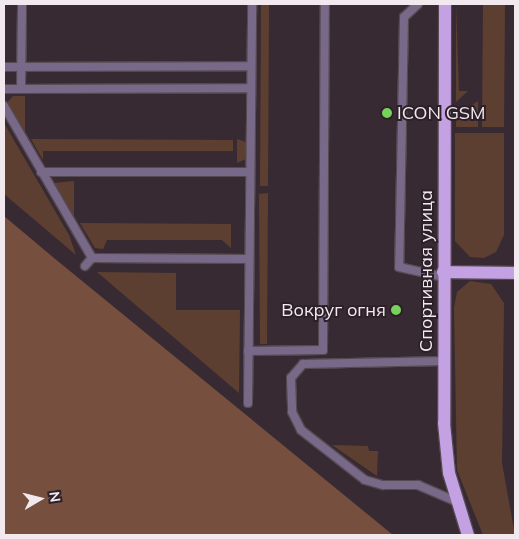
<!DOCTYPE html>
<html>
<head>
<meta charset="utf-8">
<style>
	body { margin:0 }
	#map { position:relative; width:519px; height:539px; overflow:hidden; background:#382a33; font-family:Mulish,sans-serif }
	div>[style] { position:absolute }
	.green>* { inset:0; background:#5d3f32 }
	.forest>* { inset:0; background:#764f3f }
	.roads { filter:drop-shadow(1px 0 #564951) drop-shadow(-1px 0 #564951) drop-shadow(0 1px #564951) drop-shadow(0 -1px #564951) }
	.lane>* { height:8px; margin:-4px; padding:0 4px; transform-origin:4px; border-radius:4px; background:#796989 }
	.primary>* { height:12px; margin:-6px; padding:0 6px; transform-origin:6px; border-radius:6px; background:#c3a1e3 }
	.dots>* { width:14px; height:14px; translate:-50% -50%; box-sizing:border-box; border:2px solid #2d2029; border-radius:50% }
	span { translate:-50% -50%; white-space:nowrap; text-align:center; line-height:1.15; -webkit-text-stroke:4px #2d2029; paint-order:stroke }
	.poi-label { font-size:18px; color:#f2e9ef }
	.left { translate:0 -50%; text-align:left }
	.right { translate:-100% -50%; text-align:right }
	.street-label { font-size:18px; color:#f2e9ef }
	.frame { position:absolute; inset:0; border:5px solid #f2e9ef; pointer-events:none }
	.north { position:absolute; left:15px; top:474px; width:50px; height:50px; -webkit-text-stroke:4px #2d2029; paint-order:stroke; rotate:82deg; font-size:14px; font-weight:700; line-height:20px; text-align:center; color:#f2e9ef }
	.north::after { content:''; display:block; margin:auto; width:18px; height:22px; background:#f2e9ef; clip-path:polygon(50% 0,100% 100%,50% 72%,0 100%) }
</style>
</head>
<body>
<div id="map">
	<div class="green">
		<div style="clip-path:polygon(261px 4px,269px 4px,268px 186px,260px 186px)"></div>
		<div style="clip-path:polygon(456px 4px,459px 91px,468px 91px,456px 102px)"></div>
		<div style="clip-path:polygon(483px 4px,505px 4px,504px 127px,482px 127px)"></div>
		<div style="clip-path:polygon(13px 96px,25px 96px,25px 136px,6px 104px)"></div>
		<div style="clip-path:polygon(478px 101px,478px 127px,456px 127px,456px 116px)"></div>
		<div style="clip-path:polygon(4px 123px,69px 235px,76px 255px,4px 194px)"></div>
		<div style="clip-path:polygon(455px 133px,504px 133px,504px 235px,496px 252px,484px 258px,470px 257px,455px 241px)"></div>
		<div style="clip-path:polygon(31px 139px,233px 140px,233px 151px,43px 151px,43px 160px)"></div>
		<div style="clip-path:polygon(237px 139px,246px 142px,246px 159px,237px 163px)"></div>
		<div style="clip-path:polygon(74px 181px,74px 218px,54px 183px)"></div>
		<div style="clip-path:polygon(268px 193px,267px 344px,260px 344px,259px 194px)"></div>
		<div style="clip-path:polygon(80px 223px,231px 224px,231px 248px,222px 240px,107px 240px,103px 249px,95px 248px)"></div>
		<div style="clip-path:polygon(97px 272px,176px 273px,176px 310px,240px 310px,239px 393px)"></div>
		<div style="clip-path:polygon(470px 281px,491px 284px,504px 303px,502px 463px,515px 535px,483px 535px,457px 470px,454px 308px,457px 292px)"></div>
		<div style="clip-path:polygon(332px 445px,368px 446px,369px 451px,378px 451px,377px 476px)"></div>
	</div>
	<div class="forest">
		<div style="clip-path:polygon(4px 216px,54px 258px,393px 535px,4px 535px)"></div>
	</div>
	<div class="roads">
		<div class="lane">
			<div style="left:418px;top:4px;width:19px;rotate:137deg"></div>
			<div style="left:404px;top:17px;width:250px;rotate:91.1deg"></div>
			<div style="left:399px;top:267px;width:45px;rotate:12.8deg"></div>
			<div style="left:4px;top:67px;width:247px;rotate:-0.2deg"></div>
			<div style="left:4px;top:89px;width:247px;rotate:-0.2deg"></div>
			<div style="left:21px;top:89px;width:85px;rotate:-89.3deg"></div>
			<div style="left:4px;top:106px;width:176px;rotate:59.9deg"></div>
			<div style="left:41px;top:172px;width:209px"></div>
			<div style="left:85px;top:266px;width:11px;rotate:-49deg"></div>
			<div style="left:92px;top:258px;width:157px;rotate:0.4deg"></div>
			<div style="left:248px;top:351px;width:75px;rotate:-0.8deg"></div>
			<div style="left:323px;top:350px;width:346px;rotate:-89.7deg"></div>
			<div style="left:444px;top:361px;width:141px;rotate:178.8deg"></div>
			<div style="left:303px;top:364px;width:18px;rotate:131deg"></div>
			<div style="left:291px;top:378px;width:34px;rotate:88deg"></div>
			<div style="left:292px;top:412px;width:20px;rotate:63deg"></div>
			<div style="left:301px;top:430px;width:81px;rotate:38deg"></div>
			<div style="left:365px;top:480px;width:19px;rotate:16deg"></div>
			<div style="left:383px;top:485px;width:35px"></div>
			<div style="left:418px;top:485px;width:40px;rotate:23.4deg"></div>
			<div style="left:248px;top:403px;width:399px;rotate:-89.4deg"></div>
		</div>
		<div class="primary">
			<div style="left:445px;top:4px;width:419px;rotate:90.1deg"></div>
			<div style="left:444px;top:423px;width:50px;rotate:84.3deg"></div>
			<div style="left:449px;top:473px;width:65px;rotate:73deg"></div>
			<div style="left:443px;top:272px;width:72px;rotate:0.8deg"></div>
		</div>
	</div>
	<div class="dots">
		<div style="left:387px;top:113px;background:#76d25a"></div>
		<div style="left:396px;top:310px;background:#76d25a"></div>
	</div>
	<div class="poi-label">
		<span class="left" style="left:397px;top:113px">ICON GSM</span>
		<span class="right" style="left:386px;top:310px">Вокруг огня</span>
	</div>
	<div class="street-label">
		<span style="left:426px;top:271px;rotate:-90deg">Спортивная улица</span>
	</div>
	<div class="frame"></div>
	<div class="north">N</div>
</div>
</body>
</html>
